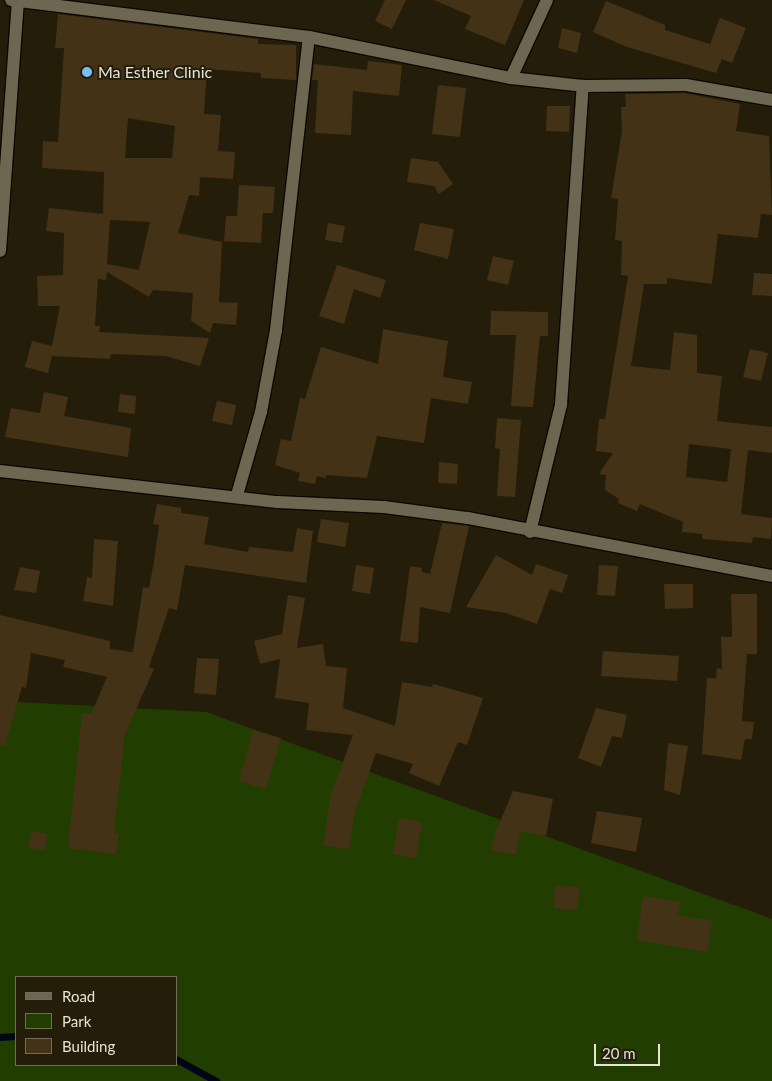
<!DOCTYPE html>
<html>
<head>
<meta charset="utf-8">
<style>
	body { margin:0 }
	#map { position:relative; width:772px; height:1081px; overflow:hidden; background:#231d0a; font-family:Lato,sans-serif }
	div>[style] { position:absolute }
	.green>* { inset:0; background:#223d00 }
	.stream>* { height:7px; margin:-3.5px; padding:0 3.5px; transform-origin:3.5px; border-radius:3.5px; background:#000616 }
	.building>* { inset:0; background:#443216 }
	.roads { filter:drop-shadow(1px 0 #0c0700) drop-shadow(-1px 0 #0c0700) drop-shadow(0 1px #0c0700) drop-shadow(0 -1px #0c0700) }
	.minor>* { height:12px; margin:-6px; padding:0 6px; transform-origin:6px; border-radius:6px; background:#6d6651 }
	.dots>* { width:14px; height:14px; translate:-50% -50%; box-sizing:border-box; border:2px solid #231d0a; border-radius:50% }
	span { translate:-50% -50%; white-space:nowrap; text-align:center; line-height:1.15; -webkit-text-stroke:4px #231d0a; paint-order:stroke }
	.poi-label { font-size:16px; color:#e6e3d7 }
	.left { translate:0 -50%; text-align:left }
	.legend { position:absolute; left:15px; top:976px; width:162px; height:90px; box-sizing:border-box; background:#231d0a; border:1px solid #716c5c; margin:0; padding:6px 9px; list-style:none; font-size:15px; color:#e6e3d7 }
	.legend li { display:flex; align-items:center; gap:10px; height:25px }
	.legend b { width:25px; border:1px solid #716c5c }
	.scale { position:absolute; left:594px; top:1044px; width:66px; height:22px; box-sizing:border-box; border:2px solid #e6e3d7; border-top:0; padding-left:6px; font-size:15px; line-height:18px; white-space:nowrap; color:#e6e3d7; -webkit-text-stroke:4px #231d0a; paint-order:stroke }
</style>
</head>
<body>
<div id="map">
	<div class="green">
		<div style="clip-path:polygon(evenodd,0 701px,206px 712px,772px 919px,772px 1081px,0 1081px,0 701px,16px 977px,176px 977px,176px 1065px,16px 1065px,16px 977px)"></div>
	</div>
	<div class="stream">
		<div style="left:0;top:1037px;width:16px;rotate:-4deg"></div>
		<div style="left:176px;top:1059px;width:46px;rotate:28.8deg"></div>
	</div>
	<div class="building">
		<div style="clip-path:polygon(385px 0,406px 0,392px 29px,375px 21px)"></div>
		<div style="clip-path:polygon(434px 0,524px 0,505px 45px,465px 29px,471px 16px)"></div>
		<div style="clip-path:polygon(606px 1px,665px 25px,665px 30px,710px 44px,720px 18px,746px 28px,732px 63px,722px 59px,716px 73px,627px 47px,593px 32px)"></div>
		<div style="clip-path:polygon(evenodd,58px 14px,258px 39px,258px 44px,296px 45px,296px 80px,261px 78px,261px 73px,207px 69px,204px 114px,221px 115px,218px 151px,235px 152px,233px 179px,200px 177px,199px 196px,189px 195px,178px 233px,222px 242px,219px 302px,238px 303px,236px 325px,213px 323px,210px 333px,191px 321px,193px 293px,153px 290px,149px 297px,107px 272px,106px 280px,98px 279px,95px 326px,100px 326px,99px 332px,209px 338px,200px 366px,166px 356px,111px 354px,110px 359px,52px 356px,48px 373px,25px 367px,32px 341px,52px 346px,60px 306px,38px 306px,37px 276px,63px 275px,64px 233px,46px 231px,49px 208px,103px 214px,104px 172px,42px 168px,43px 141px,58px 142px,64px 48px,55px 48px,58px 14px,128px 118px,175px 126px,172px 158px,125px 158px,128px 118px,58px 14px,110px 220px,150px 222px,139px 270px,107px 264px,110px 220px)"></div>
		<div style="clip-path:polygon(562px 28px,581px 33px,577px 53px,558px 48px)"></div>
		<div style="clip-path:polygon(368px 61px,402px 65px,399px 96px,353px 91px,351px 135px,315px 133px,318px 80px,312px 80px,314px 64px,367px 70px)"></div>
		<div style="clip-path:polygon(438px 85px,466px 88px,460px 137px,432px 134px)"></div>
		<div style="clip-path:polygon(evenodd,685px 93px,740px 104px,736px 131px,769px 136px,772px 215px,761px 214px,758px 238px,718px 234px,712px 284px,667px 278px,667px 284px,644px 284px,631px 366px,670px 370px,674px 332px,697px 335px,697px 373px,722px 376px,717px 421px,772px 427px,772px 453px,748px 450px,741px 514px,772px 518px,771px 539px,753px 537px,752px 543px,702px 539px,702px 534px,682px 532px,683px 522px,640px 504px,637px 511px,618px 503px,619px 499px,605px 490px,606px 475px,599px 474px,613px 453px,596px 451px,599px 419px,605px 419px,628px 276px,621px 275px,622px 241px,615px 240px,618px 199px,611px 198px,622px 131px,621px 107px,626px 107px,625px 94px,685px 93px,689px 444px,731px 449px,727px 482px,686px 477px,689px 444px)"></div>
		<div style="clip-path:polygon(547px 106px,570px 106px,569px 132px,546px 131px)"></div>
		<div style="clip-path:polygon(411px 158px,438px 162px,453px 184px,439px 194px,434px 186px,407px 182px)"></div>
		<div style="clip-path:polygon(239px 185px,275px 187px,273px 213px,263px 213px,261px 243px,224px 241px,226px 216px,237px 216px)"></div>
		<div style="clip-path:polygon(328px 223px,345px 226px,342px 243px,325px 240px)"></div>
		<div style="clip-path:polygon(420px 223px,454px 229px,448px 259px,414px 250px)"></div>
		<div style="clip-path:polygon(493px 256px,514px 261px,508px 285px,487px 280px)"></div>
		<div style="clip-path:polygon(337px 265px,386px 280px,380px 298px,354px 289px,344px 324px,319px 316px)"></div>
		<div style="clip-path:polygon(754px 273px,772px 274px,772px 296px,752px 295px)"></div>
		<div style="clip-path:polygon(491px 311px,548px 312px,548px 336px,540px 336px,533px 407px,511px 406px,516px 335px,490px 335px)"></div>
		<div style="clip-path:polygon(383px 329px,448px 341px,443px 377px,472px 382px,468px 404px,431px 398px,424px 443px,377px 436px,367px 478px,326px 475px,326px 478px,317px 476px,315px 484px,298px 481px,300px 473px,275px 465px,281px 439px,291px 441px,300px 398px,305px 399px,321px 347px,378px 364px)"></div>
		<div style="clip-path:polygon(750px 349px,768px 353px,761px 381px,743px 377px)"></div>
		<div style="clip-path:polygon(44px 392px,68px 397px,64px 416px,131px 428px,128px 457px,5px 437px,11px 408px,40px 413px)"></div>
		<div style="clip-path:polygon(120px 394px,136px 396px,135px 414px,118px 412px)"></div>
		<div style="clip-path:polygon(217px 401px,236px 405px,232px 425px,212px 421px)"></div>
		<div style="clip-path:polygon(497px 418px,521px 420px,515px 497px,497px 496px,500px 449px,495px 448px)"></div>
		<div style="clip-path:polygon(439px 462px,458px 464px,457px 484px,438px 483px)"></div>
		<div style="clip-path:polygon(157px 504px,181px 508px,181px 513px,209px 517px,204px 544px,248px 552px,249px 547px,293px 552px,297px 528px,313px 531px,306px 583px,185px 565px,177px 610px,169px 608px,149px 667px,154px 669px,125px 734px,114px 833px,119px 833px,116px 854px,68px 848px,82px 713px,91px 714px,107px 677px,63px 667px,65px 660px,31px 653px,26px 688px,22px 687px,5px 745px,0 745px,0 615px,110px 641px,110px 649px,133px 652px,143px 587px,149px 588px,154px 561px,159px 525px,153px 524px)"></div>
		<div style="clip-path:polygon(321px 519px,349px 523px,345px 547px,317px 542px)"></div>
		<div style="clip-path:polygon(442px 523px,469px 526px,450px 613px,420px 607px,418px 643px,400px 641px,410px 566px,422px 568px,422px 572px,430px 574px)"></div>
		<div style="clip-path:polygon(94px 539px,118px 541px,113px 606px,83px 601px,87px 577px,92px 578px)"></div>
		<div style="clip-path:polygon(496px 555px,532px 575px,536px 564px,568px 575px,562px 593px,550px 589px,537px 624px,506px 613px,466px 607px)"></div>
		<div style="clip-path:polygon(356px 565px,374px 568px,370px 594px,352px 591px)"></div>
		<div style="clip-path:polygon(599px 565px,618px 566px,615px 596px,597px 595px)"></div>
		<div style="clip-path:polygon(20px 567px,40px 571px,36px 593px,14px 590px)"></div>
		<div style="clip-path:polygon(664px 584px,693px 584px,693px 608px,665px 609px)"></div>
		<div style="clip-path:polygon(731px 594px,757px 594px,757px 654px,747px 654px,742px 721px,754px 722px,752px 739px,745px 739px,741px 760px,702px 754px,707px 678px,716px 678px,717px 668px,722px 669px,721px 637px,732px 637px)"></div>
		<div style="clip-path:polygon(288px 595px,305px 598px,297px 648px,323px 644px,326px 666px,347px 668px,343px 708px,395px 726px,402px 682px,432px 687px,433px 684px,483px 698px,467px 745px,458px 742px,439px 786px,409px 773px,413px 764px,376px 753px,355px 812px,349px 849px,323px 845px,331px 794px,353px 735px,306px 730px,309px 703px,275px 698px,280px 659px,260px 664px,254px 641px,282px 634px)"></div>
		<div style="clip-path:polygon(603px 651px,679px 656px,677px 681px,601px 676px)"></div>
		<div style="clip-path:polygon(197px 658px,219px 659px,216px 695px,194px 693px)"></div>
		<div style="clip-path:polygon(596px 708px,627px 715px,622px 738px,612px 736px,601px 767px,578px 758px)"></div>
		<div style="clip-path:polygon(253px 730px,281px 738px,266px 789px,239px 781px)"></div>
		<div style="clip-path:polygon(668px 743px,688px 746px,680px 795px,664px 790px)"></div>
		<div style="clip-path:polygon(513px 791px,553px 799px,546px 836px,520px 831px,516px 855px,491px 850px,495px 833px)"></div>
		<div style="clip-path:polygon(597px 811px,642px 818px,636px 852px,591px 843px)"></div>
		<div style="clip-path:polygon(399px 818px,422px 822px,416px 858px,393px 854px)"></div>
		<div style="clip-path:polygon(32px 831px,48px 834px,45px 851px,28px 847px)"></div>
		<div style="clip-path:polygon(555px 885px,580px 887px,577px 910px,553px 908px)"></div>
		<div style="clip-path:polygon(643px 896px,680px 902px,677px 915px,712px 921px,707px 952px,637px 940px)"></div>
	</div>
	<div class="roads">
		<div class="minor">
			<div style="left:11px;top:0;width:300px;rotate:7.1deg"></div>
			<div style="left:309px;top:37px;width:206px;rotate:11.5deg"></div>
			<div style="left:511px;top:78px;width:72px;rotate:6.3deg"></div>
			<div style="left:583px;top:86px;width:103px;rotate:-0.6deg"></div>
			<div style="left:686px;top:85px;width:87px;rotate:9.9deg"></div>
			<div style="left:511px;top:78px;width:86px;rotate:-65.2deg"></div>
			<div style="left:0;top:251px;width:250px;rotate:-85.9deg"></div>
			<div style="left:0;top:471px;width:279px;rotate:6.4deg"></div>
			<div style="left:277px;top:502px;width:107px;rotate:2.7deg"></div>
			<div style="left:384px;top:507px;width:85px;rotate:7.5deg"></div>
			<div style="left:468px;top:518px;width:309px;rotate:10.8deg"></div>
			<div style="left:237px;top:495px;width:86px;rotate:-73.9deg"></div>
			<div style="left:261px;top:412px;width:83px;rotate:-79.6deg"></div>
			<div style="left:276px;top:330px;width:295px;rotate:-83.6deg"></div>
			<div style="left:530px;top:532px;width:131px;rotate:-76.3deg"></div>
			<div style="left:561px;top:405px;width:320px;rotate:-86.1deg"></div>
		</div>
	</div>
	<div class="dots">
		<div style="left:87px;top:72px;background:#74c0f6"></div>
	</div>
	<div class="poi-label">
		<span class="left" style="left:98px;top:72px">Ma Esther Clinic</span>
	</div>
	<ul class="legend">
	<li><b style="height:6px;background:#6d6651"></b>Road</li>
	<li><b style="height:14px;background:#223d00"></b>Park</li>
	<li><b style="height:14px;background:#443216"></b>Building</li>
	</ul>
	<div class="scale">20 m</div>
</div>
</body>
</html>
